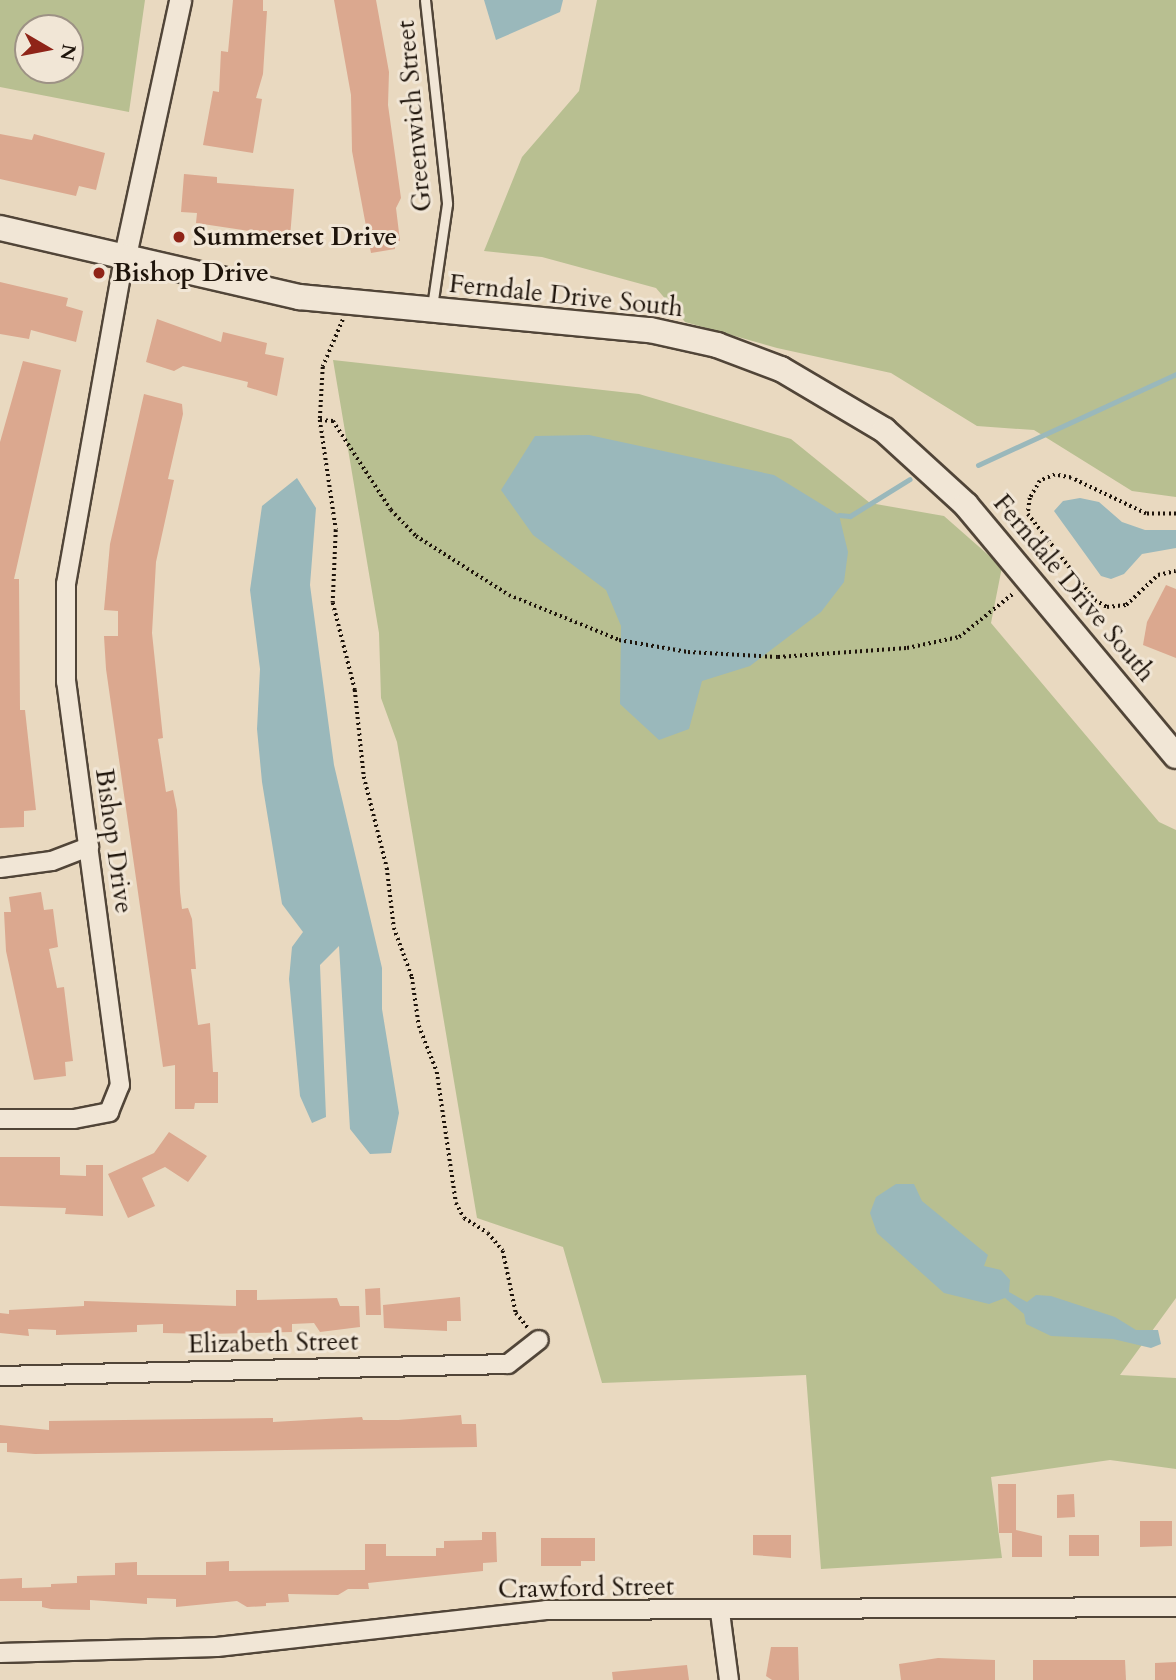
<!DOCTYPE html>
<html>
<head>
<meta charset="utf-8">
<style>
	body { margin:0 }
	#map { position:relative; width:1176px; height:1680px; overflow:hidden; background:#e9d9c0; font-family:Cardo,serif }
	div>[style] { position:absolute }
	.green>* { inset:0; background:#b8bf91 }
	.water>* { inset:0; background:#9ab8bb }
	.stream>* { height:5px; margin:-2.5px; padding:0 2.5px; transform-origin:2.5px; border-radius:2.5px; background:#9ab8bb }
	.building>* { inset:0; background:#dba88f }
	.path>* { height:3.5px; margin-top:-1.75px; transform-origin:0; background:repeating-linear-gradient(90deg,#1e140b 0 2px,transparent 0 5.5px) }
	.roads { filter:drop-shadow(2px 0 #514538) drop-shadow(-2px 0 #514538) drop-shadow(0 2px #514538) drop-shadow(0 -2px #514538) }
	.service>* { height:9px; margin:-4.5px; padding:0 4.5px; transform-origin:4.5px; border-radius:4.5px; background:#f1e6d6 }
	.minor>* { height:18px; margin:-9px; padding:0 9px; transform-origin:9px; border-radius:9px; background:#f1e6d6 }
	.tertiary>* { height:21px; margin:-10.5px; padding:0 10.5px; transform-origin:10.5px; border-radius:10.5px; background:#f1e6d6 }
	.secondary>* { height:24px; margin:-12px; padding:0 12px; transform-origin:12px; border-radius:12px; background:#f1e6d6 }
	.dots>* { width:19px; height:19px; translate:-50% -50%; box-sizing:border-box; border:4px solid #f1e6d6; border-radius:50% }
	span { translate:-50% -50%; white-space:nowrap; text-align:center; line-height:1.15; -webkit-text-stroke:6px #f1e6d6; paint-order:stroke }
	.street-label { font-size:26px; color:#1e140b }
	.poi-label { font-size:26px; color:#1e140b; font-weight:700 }
	.left { translate:0 -50%; text-align:left }
	.north { position:absolute; left:14px; top:14px; width:70px; height:70px; box-sizing:border-box; background:#f1e6d6; border:2px solid #9d9285; border-radius:50%; rotate:100deg; font-size:19px; font-weight:700; line-height:28px; text-align:center; color:#1e140b }
	.north::after { content:''; display:block; margin:auto; width:24px; height:32px; background:#8f2418; clip-path:polygon(50% 0,100% 100%,50% 72%,0 100%) }
</style>
</head>
<body>
<div id="map">
	<div class="green">
		<div style="clip-path:polygon(evenodd,0 0,145px 0,129px 112px,0 87px,0 0,28px 28px,70px 28px,70px 70px,28px 70px,28px 28px)"></div>
		<div style="clip-path:polygon(597px 0,1176px 0,1176px 497px,1132px 491px,1034px 430px,977px 426px,891px 373px,777px 348px,685px 322px,656px 288px,542px 257px,484px 251px,522px 157px,579px 91px)"></div>
		<div style="clip-path:polygon(333px 360px,639px 394px,791px 439px,870px 503px,944px 516px,1002px 567px,991px 623px,1159px 822px,1176px 830px,1176px 1298px,1120px 1375px,1176px 1378px,1176px 1469px,1110px 1460px,991px 1477px,1002px 1558px,821px 1569px,806px 1375px,602px 1383px,563px 1247px,477px 1218px,397px 742px,381px 698px,379px 633px)"></div>
	</div>
	<div class="water">
		<div style="clip-path:polygon(484px 0,563px 0,560px 12px,496px 40px)"></div>
		<div style="clip-path:polygon(589px 435px,774px 475px,839px 515px,848px 552px,844px 582px,821px 612px,750px 666px,702px 681px,689px 729px,659px 740px,620px 704px,621px 626px,606px 590px,533px 535px,501px 490px,535px 436px)"></div>
		<div style="clip-path:polygon(297px 478px,316px 508px,310px 585px,334px 765px,382px 968px,382px 1009px,399px 1113px,391px 1153px,370px 1154px,350px 1129px,339px 946px,320px 965px,326px 1117px,312px 1123px,300px 1096px,289px 979px,292px 947px,303px 932px,282px 904px,262px 782px,257px 729px,260px 669px,250px 590px,262px 506px)"></div>
		<div style="clip-path:polygon(1080px 498px,1099px 502px,1122px 522px,1145px 530px,1176px 530px,1176px 548px,1142px 554px,1124px 574px,1111px 579px,1101px 576px,1054px 511px,1063px 501px)"></div>
		<div style="clip-path:polygon(896px 1184px,914px 1184px,922px 1201px,988px 1255px,984px 1266px,1001px 1270px,1010px 1280px,1009px 1292px,1027px 1302px,1036px 1295px,1051px 1296px,1115px 1317px,1136px 1330px,1158px 1330px,1161px 1344px,1151px 1348px,1113px 1339px,1051px 1336px,1026px 1324px,1024px 1314px,1005px 1298px,989px 1304px,944px 1293px,877px 1233px,870px 1213px,876px 1197px)"></div>
	</div>
	<div class="stream">
		<div style="left:978px;top:465px;width:218px;rotate:-24.7deg"></div>
		<div style="left:839px;top:515px;width:11px;rotate:5deg"></div>
		<div style="left:850px;top:516px;width:70px;rotate:-31.7deg"></div>
	</div>
	<div class="building">
		<div style="clip-path:polygon(233px 0,263px 0,263px 11px,267px 11px,263px 74px,256px 98px,262px 99px,253px 153px,203px 145px,213px 91px,219px 92px,221px 51px,228px 52px)"></div>
		<div style="clip-path:polygon(334px 0,376px 0,389px 72px,388px 105px,401px 198px,396px 208px,400px 241px,394px 242px,395px 249px,371px 253px,352px 151px,351px 95px)"></div>
		<div style="clip-path:polygon(0 134px,32px 140px,34px 134px,105px 153px,96px 190px,79px 186px,76px 196px,0 179px)"></div>
		<div style="clip-path:polygon(184px 174px,217px 177px,217px 183px,294px 189px,290px 237px,196px 223px,197px 213px,181px 212px)"></div>
		<div style="clip-path:polygon(0 282px,68px 298px,66px 306px,83px 311px,76px 342px,31px 330px,29px 339px,0 334px)"></div>
		<div style="clip-path:polygon(157px 319px,221px 342px,223px 332px,267px 343px,265px 354px,284px 358px,277px 396px,247px 387px,248px 382px,183px 366px,174px 371px,146px 362px)"></div>
		<div style="clip-path:polygon(23px 361px,61px 370px,14px 579px,19px 579px,20px 710px,25px 710px,36px 810px,24px 811px,24px 827px,0 828px,0 442px)"></div>
		<div style="clip-path:polygon(144px 394px,182px 404px,183px 414px,168px 479px,174px 480px,156px 562px,152px 633px,163px 738px,158px 739px,166px 792px,173px 790px,177px 810px,180px 892px,182px 909px,188px 908px,192px 919px,196px 969px,191px 969px,198px 1025px,210px 1023px,213px 1072px,218px 1072px,218px 1103px,195px 1103px,194px 1109px,175px 1109px,175px 1065px,163px 1067px,106px 669px,104px 636px,118px 636px,118px 611px,104px 610px,110px 544px)"></div>
		<div style="clip-path:polygon(1166px 585px,1176px 589px,1176px 658px,1143px 645px,1147px 622px)"></div>
		<div style="clip-path:polygon(41px 892px,44px 910px,53px 909px,58px 947px,49px 949px,57px 988px,64px 987px,73px 1061px,65px 1062px,66px 1076px,34px 1080px,6px 951px,4px 912px,11px 912px,9px 897px)"></div>
		<div style="clip-path:polygon(169px 1132px,207px 1156px,188px 1182px,165px 1167px,142px 1178px,155px 1206px,128px 1218px,108px 1174px,154px 1153px)"></div>
		<div style="clip-path:polygon(0 1157px,60px 1157px,60px 1175px,86px 1176px,86px 1165px,103px 1165px,103px 1216px,65px 1214px,66px 1208px,0 1206px)"></div>
		<div style="clip-path:polygon(380px 1288px,381px 1315px,366px 1315px,365px 1289px)"></div>
		<div style="clip-path:polygon(236px 1290px,257px 1290px,257px 1300px,337px 1298px,340px 1306px,359px 1306px,360px 1327px,320px 1332px,314px 1323px,292px 1324px,292px 1332px,209px 1334px,163px 1333px,163px 1324px,137px 1325px,137px 1332px,56px 1335px,56px 1330px,28px 1329px,29px 1336px,0 1333px,0 1313px,9px 1314px,9px 1310px,84px 1306px,84px 1301px,236px 1306px)"></div>
		<div style="clip-path:polygon(460px 1297px,461px 1321px,447px 1321px,447px 1331px,384px 1328px,383px 1305px)"></div>
		<div style="clip-path:polygon(461px 1415px,462px 1424px,476px 1424px,477px 1447px,35px 1454px,7px 1452px,7px 1443px,0 1443px,0 1425px,49px 1430px,49px 1421px,273px 1418px,273px 1422px,362px 1417px,363px 1420px,398px 1420px)"></div>
		<div style="clip-path:polygon(998px 1484px,1016px 1484px,1016px 1530px,1042px 1536px,1042px 1557px,1012px 1557px,1012px 1533px,999px 1533px)"></div>
		<div style="clip-path:polygon(1074px 1494px,1075px 1517px,1057px 1518px,1057px 1495px)"></div>
		<div style="clip-path:polygon(1140px 1521px,1172px 1521px,1172px 1546px,1140px 1547px)"></div>
		<div style="clip-path:polygon(482px 1532px,496px 1532px,497px 1562px,483px 1563px,483px 1571px,368px 1583px,369px 1589px,348px 1589px,338px 1595px,288px 1594px,289px 1602px,266px 1603px,266px 1606px,247px 1607px,237px 1601px,176px 1607px,176px 1599px,147px 1598px,147px 1604px,90px 1600px,90px 1610px,51px 1609px,42px 1607px,42px 1601px,0 1601px,0 1579px,22px 1578px,22px 1588px,51px 1587px,51px 1584px,77px 1583px,77px 1576px,115px 1575px,115px 1563px,137px 1562px,137px 1575px,206px 1575px,206px 1562px,229px 1561px,229px 1571px,365px 1570px,365px 1544px,386px 1544px,386px 1556px,436px 1556px,436px 1548px,444px 1548px,444px 1541px,482px 1540px)"></div>
		<div style="clip-path:polygon(753px 1535px,791px 1535px,791px 1558px,753px 1555px)"></div>
		<div style="clip-path:polygon(1069px 1535px,1099px 1535px,1099px 1556px,1069px 1556px)"></div>
		<div style="clip-path:polygon(541px 1538px,595px 1538px,595px 1561px,581px 1561px,581px 1566px,541px 1566px)"></div>
		<div style="clip-path:polygon(771px 1647px,798px 1647px,799px 1680px,772px 1680px,766px 1676px)"></div>
		<div style="clip-path:polygon(938px 1658px,995px 1660px,995px 1680px,901px 1680px,899px 1664px)"></div>
		<div style="clip-path:polygon(1033px 1660px,1125px 1660px,1126px 1680px,1033px 1680px)"></div>
		<div style="clip-path:polygon(1176px 1662px,1176px 1680px,1155px 1680px,1155px 1663px)"></div>
		<div style="clip-path:polygon(687px 1665px,689px 1680px,613px 1680px,612px 1672px)"></div>
	</div>
	<div class="path">
		<div style="left:343px;top:320px;width:51px;rotate:113.1deg"></div>
		<div style="left:323px;top:367px;width:53px;rotate:93.2deg"></div>
		<div style="left:320px;top:420px;width:111px;rotate:81.7deg"></div>
		<div style="left:336px;top:530px;width:73px;rotate:92.4deg"></div>
		<div style="left:333px;top:603px;width:90px;rotate:75.8deg"></div>
		<div style="left:355px;top:690px;width:87px;rotate:84.1deg"></div>
		<div style="left:364px;top:777px;width:94px;rotate:75.8deg"></div>
		<div style="left:387px;top:868px;width:60px;rotate:83.3deg"></div>
		<div style="left:394px;top:928px;width:52px;rotate:69.8deg"></div>
		<div style="left:412px;top:977px;width:49px;rotate:81.9deg"></div>
		<div style="left:419px;top:1026px;width:49px;rotate:68.6deg"></div>
		<div style="left:437px;top:1072px;width:132px;rotate:81.7deg"></div>
		<div style="left:456px;top:1203px;width:17px;rotate:62deg"></div>
		<div style="left:464px;top:1218px;width:28px;rotate:32deg"></div>
		<div style="left:488px;top:1233px;width:23px;rotate:50deg"></div>
		<div style="left:503px;top:1251px;width:63px;rotate:78.2deg"></div>
		<div style="left:516px;top:1313px;width:19px;rotate:51deg"></div>
		<div style="left:320px;top:420px;width:13px;rotate:4deg"></div>
		<div style="left:333px;top:421px;width:106px;rotate:56.9deg"></div>
		<div style="left:391px;top:510px;width:36px;rotate:46deg"></div>
		<div style="left:416px;top:536px;width:110px;rotate:32.4deg"></div>
		<div style="left:509px;top:595px;width:119px;rotate:22.2deg"></div>
		<div style="left:619px;top:640px;width:70px;rotate:9.9deg"></div>
		<div style="left:688px;top:652px;width:90px;rotate:3.2deg"></div>
		<div style="left:778px;top:657px;width:129px;rotate:-4deg"></div>
		<div style="left:907px;top:648px;width:53px;rotate:-11.9deg"></div>
		<div style="left:959px;top:637px;width:70px;rotate:-38.7deg"></div>
		<div style="left:1176px;top:514px;width:30px;rotate:180deg"></div>
		<div style="left:1146px;top:514px;width:83px;rotate:-154.4deg"></div>
		<div style="left:1071px;top:478px;width:16px;rotate:-169deg"></div>
		<div style="left:1055px;top:475px;width:16px;rotate:158deg"></div>
		<div style="left:1040px;top:481px;width:20px;rotate:120deg"></div>
		<div style="left:1030px;top:498px;width:16px;rotate:97deg"></div>
		<div style="left:1028px;top:514px;width:109px;rotate:52.1deg"></div>
		<div style="left:1095px;top:600px;width:14px;rotate:30deg"></div>
		<div style="left:1107px;top:607px;width:19px;rotate:-6deg"></div>
		<div style="left:1126px;top:605px;width:44px;rotate:-43.2deg"></div>
		<div style="left:1158px;top:575px;width:18px;rotate:-13deg"></div>
	</div>
	<div class="roads">
		<div class="service">
			<div style="left:425px;top:0;width:205px;rotate:83.8deg"></div>
			<div style="left:447px;top:204px;width:104px;rotate:98.3deg"></div>
		</div>
		<div class="minor">
			<div style="left:0;top:868px;width:52px;rotate:-7.7deg"></div>
			<div style="left:52px;top:861px;width:40px;rotate:-21deg"></div>
			<div style="left:0;top:1119px;width:74px"></div>
			<div style="left:74px;top:1119px;width:36px;rotate:-11deg"></div>
			<div style="left:109px;top:1112px;width:29px;rotate:-68deg"></div>
			<div style="left:120px;top:1085px;width:407px;rotate:-97.6deg"></div>
			<div style="left:66px;top:682px;width:98px;rotate:-90deg"></div>
			<div style="left:66px;top:584px;width:329px;rotate:-79.9deg"></div>
			<div style="left:0;top:1376px;width:508px;rotate:-1.35deg"></div>
			<div style="left:508px;top:1364px;width:39px;rotate:-38deg"></div>
			<div style="left:720px;top:1612px;width:69px;rotate:82.5deg"></div>
			<div style="left:0;top:1653px;width:217px;rotate:-1.6deg"></div>
			<div style="left:217px;top:1647px;width:331px;rotate:-6.4deg"></div>
			<div style="left:546px;top:1610px;width:630px;rotate:-0.27deg"></div>
		</div>
		<div class="tertiary">
			<div style="left:124px;top:260px;width:266px;rotate:-77.8deg"></div>
		</div>
		<div class="secondary">
			<div style="left:0;top:228px;width:307px;rotate:13deg"></div>
			<div style="left:299px;top:297px;width:353px;rotate:5.4deg"></div>
			<div style="left:650px;top:330px;width:69px;rotate:12.6deg"></div>
			<div style="left:717px;top:345px;width:68px;rotate:20.6deg"></div>
			<div style="left:781px;top:369px;width:120px;rotate:30.6deg"></div>
			<div style="left:884px;top:430px;width:111px;rotate:42.4deg"></div>
			<div style="left:966px;top:505px;width:327px;rotate:50.1deg"></div>
		</div>
	</div>
	<div class="dots">
		<div style="left:179px;top:237px;background:#8f2418"></div>
		<div style="left:99px;top:273px;background:#8f2418"></div>
	</div>
	<div class="street-label">
		<span style="left:414px;top:116px;rotate:-95deg">Greenwich Street</span>
		<span style="left:566px;top:296px;rotate:6deg">Ferndale Drive South</span>
		<span style="left:1074px;top:588px;rotate:50deg">Ferndale Drive South</span>
		<span style="left:114px;top:841px;rotate:82deg">Bishop Drive</span>
		<span style="left:273px;top:1343px;rotate:-1deg">Elizabeth Street</span>
		<span style="left:586px;top:1588px;rotate:-1deg">Crawford Street</span>
	</div>
	<div class="poi-label">
		<span class="left" style="left:193px;top:237px">Summerset Drive</span>
		<span class="left" style="left:113px;top:273px">Bishop Drive</span>
	</div>
	<div class="north">N</div>
</div>
</body>
</html>
